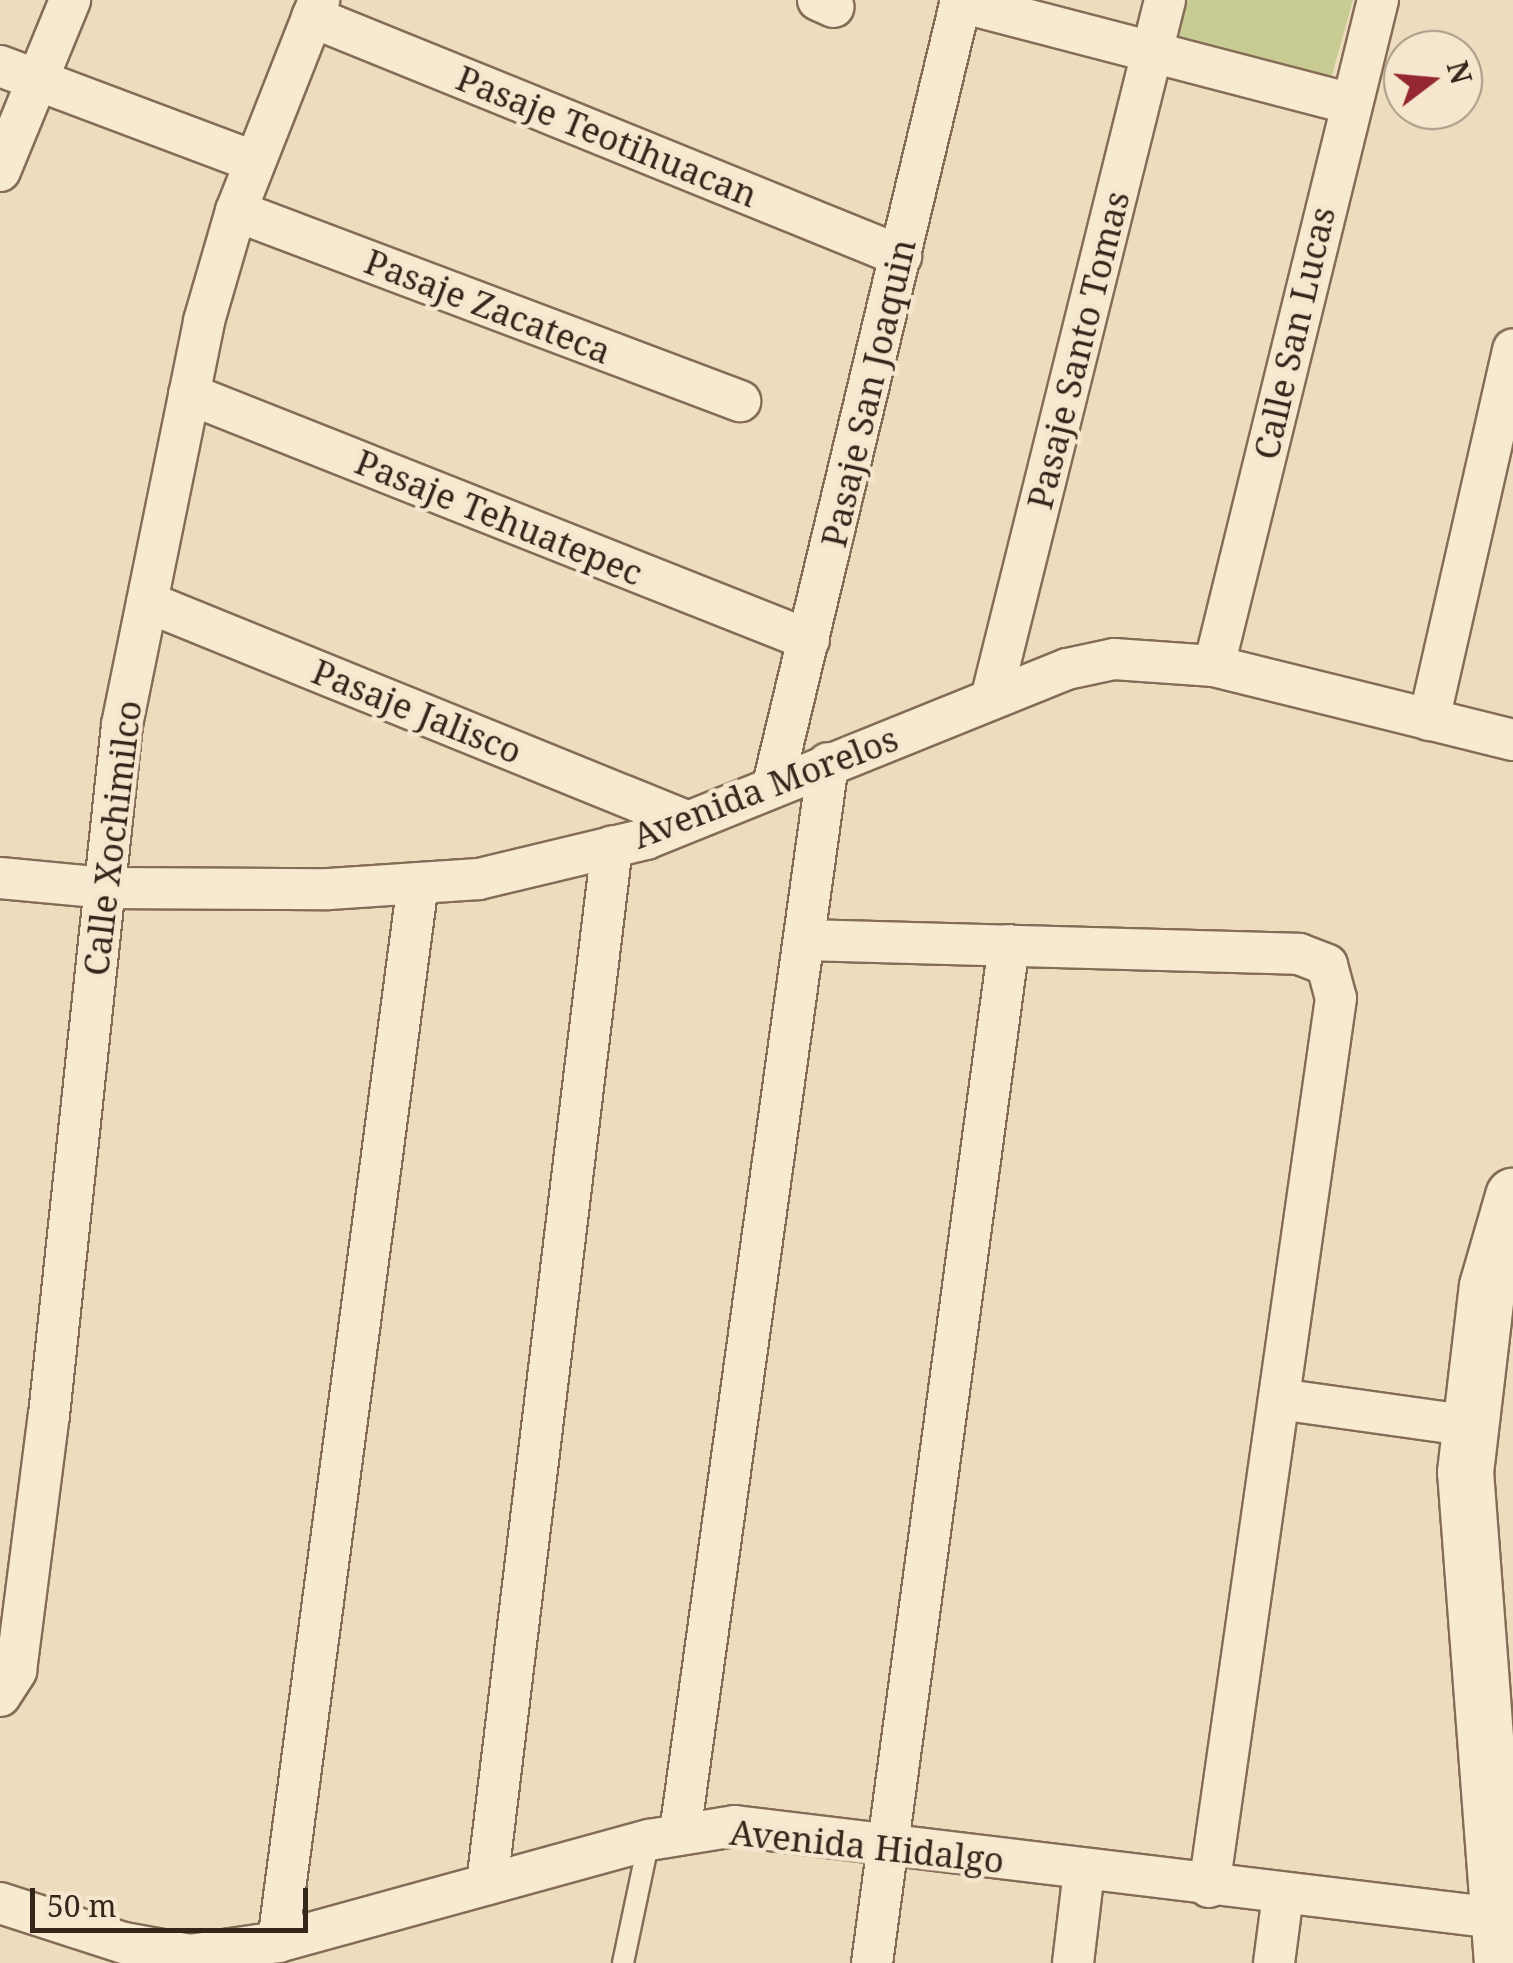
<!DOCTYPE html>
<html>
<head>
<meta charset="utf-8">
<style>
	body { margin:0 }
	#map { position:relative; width:1513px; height:1963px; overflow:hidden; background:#eddcbe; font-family:"Noto Serif",serif }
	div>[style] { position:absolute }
	.green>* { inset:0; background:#c8cb92 }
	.roads { filter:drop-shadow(2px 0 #856c57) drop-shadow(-2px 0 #856c57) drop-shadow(0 2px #856c57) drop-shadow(0 -2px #856c57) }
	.lane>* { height:20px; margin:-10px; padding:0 10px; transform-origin:10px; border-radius:10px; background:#f8ead1 }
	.street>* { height:40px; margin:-20px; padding:0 20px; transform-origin:20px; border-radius:20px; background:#f8ead1 }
	.secondary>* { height:55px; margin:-27.5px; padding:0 27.5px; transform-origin:27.5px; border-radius:27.5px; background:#f8ead1 }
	span { translate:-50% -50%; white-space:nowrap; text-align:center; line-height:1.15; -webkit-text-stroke:9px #f5e6cd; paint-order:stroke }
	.street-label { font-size:35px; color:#34261b }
	.north { position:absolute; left:1383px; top:30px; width:100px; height:100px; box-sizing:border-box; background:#f5e6cd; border:2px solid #a89986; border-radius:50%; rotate:74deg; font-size:28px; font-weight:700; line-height:40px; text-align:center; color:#34261b }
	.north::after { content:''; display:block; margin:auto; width:35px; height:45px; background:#942730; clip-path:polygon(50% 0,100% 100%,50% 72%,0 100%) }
	.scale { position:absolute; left:30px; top:1888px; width:278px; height:45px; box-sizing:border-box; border:5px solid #34261b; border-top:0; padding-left:12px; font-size:30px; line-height:35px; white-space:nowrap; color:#34261b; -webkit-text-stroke:8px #f5e6cd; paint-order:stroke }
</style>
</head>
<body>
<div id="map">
	<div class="green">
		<div style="clip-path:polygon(1169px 0,1353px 0,1328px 89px,1158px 44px)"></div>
	</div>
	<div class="roads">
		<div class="lane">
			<div style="left:623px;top:1963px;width:126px;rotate:-78.1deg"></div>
		</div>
		<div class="street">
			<div style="left:818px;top:0;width:17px;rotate:24deg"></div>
			<div style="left:960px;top:2px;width:402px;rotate:14.6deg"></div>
			<div style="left:312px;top:17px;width:636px;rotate:22.09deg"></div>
			<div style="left:0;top:66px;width:272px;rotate:20.6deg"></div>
			<div style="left:0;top:171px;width:185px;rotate:-67.7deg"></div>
			<div style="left:236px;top:211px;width:539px;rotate:20.66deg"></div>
			<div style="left:189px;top:394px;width:667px;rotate:21.64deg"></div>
			<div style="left:147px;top:602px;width:582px;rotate:22.11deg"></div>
			<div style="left:1214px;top:666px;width:686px;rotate:-76.17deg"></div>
			<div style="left:991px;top:699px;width:720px;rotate:-76.02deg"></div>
			<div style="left:1429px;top:720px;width:380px;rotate:-77.2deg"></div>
			<div style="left:773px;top:785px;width:807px;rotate:-76.53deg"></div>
			<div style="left:0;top:878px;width:105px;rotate:5.4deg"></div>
			<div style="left:105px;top:888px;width:224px;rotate:0.3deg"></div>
			<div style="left:329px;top:889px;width:150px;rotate:-3.8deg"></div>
			<div style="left:479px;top:879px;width:172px;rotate:-13.5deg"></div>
			<div style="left:646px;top:839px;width:454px;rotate:-22deg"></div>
			<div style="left:1067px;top:669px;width:48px;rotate:-12deg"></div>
			<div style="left:1114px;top:659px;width:100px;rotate:4deg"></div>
			<div style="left:1214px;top:666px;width:308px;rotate:13.9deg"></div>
			<div style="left:805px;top:940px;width:494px;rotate:1.6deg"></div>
			<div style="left:1299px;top:954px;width:30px;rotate:21deg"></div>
			<div style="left:1327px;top:965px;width:34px;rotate:75deg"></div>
			<div style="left:1336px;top:998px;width:898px;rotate:98.13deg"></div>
			<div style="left:1279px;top:1399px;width:194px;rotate:8deg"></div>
			<div style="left:0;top:1696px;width:30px;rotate:-57deg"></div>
			<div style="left:16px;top:1671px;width:258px;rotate:-82.7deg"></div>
			<div style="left:49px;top:1415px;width:694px;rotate:-83.96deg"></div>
			<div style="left:122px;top:725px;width:412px;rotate:-78.5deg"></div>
			<div style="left:204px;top:321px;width:115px;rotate:-73.8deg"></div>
			<div style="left:236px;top:211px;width:227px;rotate:-68.5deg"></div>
			<div style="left:680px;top:1833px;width:1080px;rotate:-82.12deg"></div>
			<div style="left:487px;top:1884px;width:1045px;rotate:-83.13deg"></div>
			<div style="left:0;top:1903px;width:130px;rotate:17.9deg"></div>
			<div style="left:124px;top:1943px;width:67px;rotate:10.3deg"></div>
			<div style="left:190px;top:1955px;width:89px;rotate:-8.4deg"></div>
			<div style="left:278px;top:1942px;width:385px;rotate:-15.4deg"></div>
			<div style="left:649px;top:1840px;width:87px;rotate:-9.2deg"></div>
			<div style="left:735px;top:1826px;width:784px;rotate:6.89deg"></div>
			<div style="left:278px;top:1942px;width:1068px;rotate:-82.47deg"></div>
			<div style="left:872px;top:1963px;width:1027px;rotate:-82.34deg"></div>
			<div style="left:1073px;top:1963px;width:93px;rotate:-83.2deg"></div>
			<div style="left:1274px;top:1963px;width:69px;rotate:-82.5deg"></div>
		</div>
		<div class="secondary">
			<div style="left:1502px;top:1963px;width:492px;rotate:-94.3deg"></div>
			<div style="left:1465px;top:1472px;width:187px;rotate:-83.3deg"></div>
			<div style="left:1487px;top:1286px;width:94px;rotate:-73.9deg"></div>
		</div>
	</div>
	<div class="street-label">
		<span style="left:607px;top:136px;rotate:22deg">Pasaje Teotihuacan</span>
		<span style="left:488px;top:306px;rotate:21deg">Pasaje Zacateca</span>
		<span style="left:1294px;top:333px;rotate:-77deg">Calle San Lucas</span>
		<span style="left:1078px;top:350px;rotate:-76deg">Pasaje Santo Tomas</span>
		<span style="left:868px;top:393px;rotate:-77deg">Pasaje San Joaquin</span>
		<span style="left:499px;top:517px;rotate:22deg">Pasaje Tehuatepec</span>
		<span style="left:417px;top:711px;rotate:22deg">Pasaje Jalisco</span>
		<span style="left:765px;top:787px;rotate:-21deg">Avenida Morelos</span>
		<span style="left:112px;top:838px;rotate:-83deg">Calle Xochimilco</span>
		<span style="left:867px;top:1846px;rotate:6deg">Avenida Hidalgo</span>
	</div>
	<div class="north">N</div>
	<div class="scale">50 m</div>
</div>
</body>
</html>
